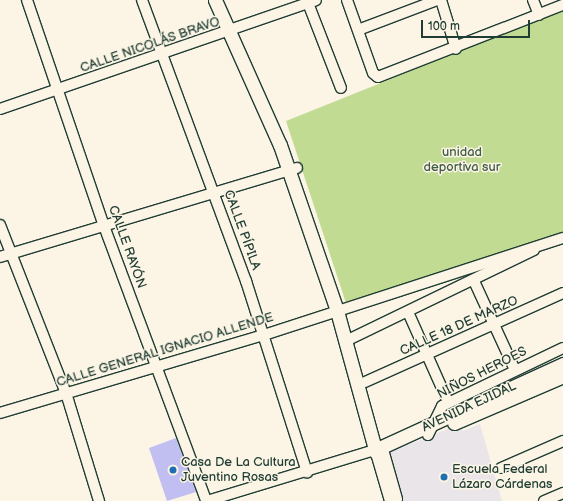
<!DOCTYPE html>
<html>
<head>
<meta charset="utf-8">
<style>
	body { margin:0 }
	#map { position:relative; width:563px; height:501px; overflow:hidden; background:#fcf5e5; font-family:"Balsamiq Sans",sans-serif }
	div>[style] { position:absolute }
	.built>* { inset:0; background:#eae5e9 }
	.green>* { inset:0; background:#c1db92 }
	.building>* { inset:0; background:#c1bff1 }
	.roads { filter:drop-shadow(1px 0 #1f3d34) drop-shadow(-1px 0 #1f3d34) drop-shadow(0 1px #1f3d34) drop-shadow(0 -1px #1f3d34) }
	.minor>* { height:10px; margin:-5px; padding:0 5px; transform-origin:5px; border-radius:5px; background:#fcf5e5 }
	.major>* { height:13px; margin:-6.5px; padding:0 6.5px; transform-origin:6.5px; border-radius:6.5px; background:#fcf5e5 }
	.dots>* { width:11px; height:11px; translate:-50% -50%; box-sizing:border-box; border:2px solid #fcf5e5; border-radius:50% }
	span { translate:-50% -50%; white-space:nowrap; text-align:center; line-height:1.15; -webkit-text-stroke:3px #fcf5e5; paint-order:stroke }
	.street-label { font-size:13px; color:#1f3d34 }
	.park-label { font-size:13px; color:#3f5d47 }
	.poi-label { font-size:13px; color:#1f3d34 }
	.left { translate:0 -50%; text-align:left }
	.scale { position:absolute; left:421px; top:20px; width:109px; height:18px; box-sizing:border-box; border:2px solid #1f3d34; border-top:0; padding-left:5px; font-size:12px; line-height:14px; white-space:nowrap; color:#1f3d34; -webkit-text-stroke:3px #fcf5e5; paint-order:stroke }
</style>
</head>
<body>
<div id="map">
	<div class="built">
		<div style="clip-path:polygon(460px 424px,462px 431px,480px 424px,502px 501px,400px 501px,385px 454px)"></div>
	</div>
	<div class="green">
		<div style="clip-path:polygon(563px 10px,563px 233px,346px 303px,286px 121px)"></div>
	</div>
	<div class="building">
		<div style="clip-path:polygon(176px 438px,196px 492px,167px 501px,149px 448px)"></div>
	</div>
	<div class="roads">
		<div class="minor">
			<div style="left:27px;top:0;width:239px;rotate:71.2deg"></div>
			<div style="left:104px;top:226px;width:293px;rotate:69.6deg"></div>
			<div style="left:142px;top:0;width:300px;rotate:69.7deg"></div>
			<div style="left:246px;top:281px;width:201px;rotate:72.3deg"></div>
			<div style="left:347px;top:0;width:77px;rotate:70.4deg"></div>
			<div style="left:373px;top:73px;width:6px;rotate:39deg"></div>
			<div style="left:378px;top:77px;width:199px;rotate:-21.3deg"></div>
			<div style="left:441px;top:0;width:51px;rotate:73deg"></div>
			<div style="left:533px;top:0;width:16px;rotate:68deg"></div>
			<div style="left:308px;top:3px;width:91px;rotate:68.8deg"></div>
			<div style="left:358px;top:30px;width:85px;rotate:-20.8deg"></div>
			<div style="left:0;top:109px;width:334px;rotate:-19deg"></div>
			<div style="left:0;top:225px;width:180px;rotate:68.6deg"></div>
			<div style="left:66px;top:393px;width:113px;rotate:73deg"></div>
			<div style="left:0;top:257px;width:310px;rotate:-16.7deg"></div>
			<div style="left:474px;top:281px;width:98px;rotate:65.3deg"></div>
			<div style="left:408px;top:312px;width:98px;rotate:66deg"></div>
			<div style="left:352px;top:338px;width:202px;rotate:-25.8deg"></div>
			<div style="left:365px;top:382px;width:217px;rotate:-24.2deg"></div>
			<div style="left:0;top:413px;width:275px;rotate:-16.5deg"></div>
			<div style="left:264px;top:335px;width:314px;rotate:-18deg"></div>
			<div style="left:428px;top:435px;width:32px;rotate:-64deg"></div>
			<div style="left:442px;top:406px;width:134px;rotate:-25.6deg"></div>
			<div style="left:376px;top:453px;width:50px;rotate:73.7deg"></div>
			<div style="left:384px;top:453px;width:48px;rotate:74.2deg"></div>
			<div style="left:501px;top:468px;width:68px;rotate:-23.5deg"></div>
			<div style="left:207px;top:501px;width:176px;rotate:-16.9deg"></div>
			<div style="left:544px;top:501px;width:21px;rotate:-23deg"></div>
		</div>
		<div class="major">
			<div style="left:215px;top:0;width:159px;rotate:65.9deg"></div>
			<div style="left:280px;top:145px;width:176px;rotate:71deg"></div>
			<div style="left:337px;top:311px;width:147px;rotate:74.6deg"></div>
			<div style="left:454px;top:423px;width:119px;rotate:-23.3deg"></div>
			<div style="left:375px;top:450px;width:207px;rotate:-24.6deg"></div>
		</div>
	</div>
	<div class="dots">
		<div style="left:173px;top:470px;background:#1f6fb2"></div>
		<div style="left:444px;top:477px;background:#1f6fb2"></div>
	</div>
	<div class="street-label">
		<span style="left:150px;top:45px;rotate:-19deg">CALLE NICOLÁS BRAVO</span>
		<span style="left:242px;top:230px;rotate:70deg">CALLE PÍPILA</span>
		<span style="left:127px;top:247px;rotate:70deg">CALLE RAYÓN</span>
		<span style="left:459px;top:326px;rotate:-24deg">CALLE 18 DE MARZO</span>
		<span style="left:165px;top:350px;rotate:-17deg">CALLE GENERAL IGNACIO ALLENDE</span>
		<span style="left:482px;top:373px;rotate:-27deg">NIÑOS HEROES</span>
		<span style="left:469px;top:407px;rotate:-25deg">AVENIDA EJIDAL</span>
	</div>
	<div class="park-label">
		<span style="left:462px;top:160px">unidad<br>deportiva sur</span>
	</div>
	<div class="poi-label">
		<span class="left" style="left:181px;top:470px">Casa De La Cultura<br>Juventino Rosas</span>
		<span class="left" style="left:452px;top:477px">Escuela Federal<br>Lázaro Cárdenas</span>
	</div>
	<div class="scale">100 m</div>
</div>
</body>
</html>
